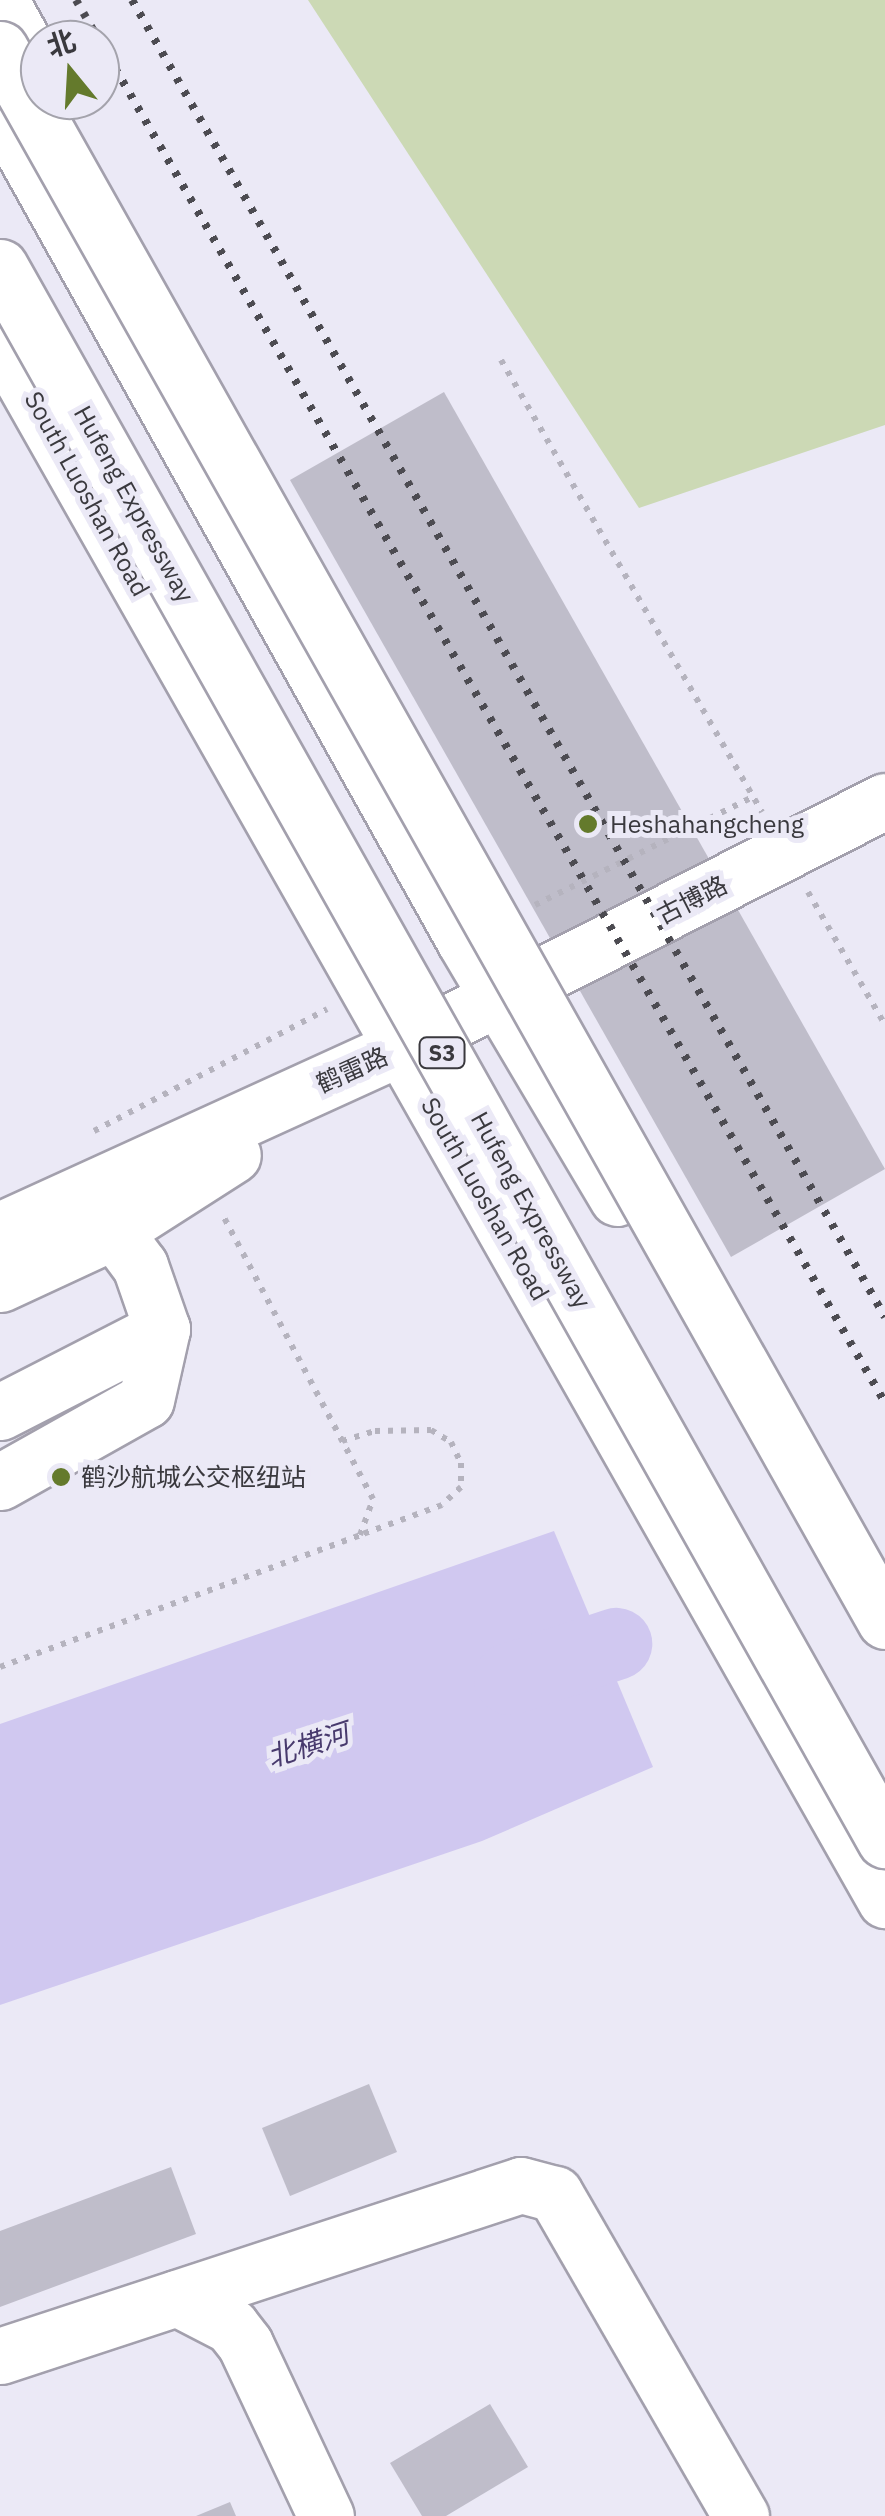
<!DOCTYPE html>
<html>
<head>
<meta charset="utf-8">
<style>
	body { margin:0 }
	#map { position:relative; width:885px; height:2516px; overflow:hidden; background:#ebe9f6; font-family:"IBM Plex Sans","Noto Sans SC",sans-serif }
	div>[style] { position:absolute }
	.green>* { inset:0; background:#ccd9b5 }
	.water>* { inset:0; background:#d0c8f0 }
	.river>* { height:72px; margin:-36px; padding:0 36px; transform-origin:36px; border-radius:36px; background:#d0c8f0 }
	.building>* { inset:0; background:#bfbdca }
	.path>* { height:6px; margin-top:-3px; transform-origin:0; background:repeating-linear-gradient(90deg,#b5b3be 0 5px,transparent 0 13px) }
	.roads { filter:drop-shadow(2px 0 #a3a0ad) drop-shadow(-2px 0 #a3a0ad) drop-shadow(0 2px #a3a0ad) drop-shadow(0 -2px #a3a0ad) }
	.minor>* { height:55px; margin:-27.5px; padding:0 27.5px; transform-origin:27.5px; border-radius:27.5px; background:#fff }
	.major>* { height:55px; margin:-27.5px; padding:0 27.5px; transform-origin:27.5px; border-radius:27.5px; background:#fff }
	.rail>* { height:8px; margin-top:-4px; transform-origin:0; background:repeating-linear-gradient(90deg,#4c4b51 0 5px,transparent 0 15px) }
	.bridges { filter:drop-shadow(2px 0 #a3a0ad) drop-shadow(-2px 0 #a3a0ad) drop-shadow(0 2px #a3a0ad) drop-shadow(0 -2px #a3a0ad) }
	.highway-bridge>* { height:55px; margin:-27.5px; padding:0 27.5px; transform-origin:27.5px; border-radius:27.5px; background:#fff }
	.dots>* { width:28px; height:28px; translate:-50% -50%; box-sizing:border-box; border:5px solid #ebe9f6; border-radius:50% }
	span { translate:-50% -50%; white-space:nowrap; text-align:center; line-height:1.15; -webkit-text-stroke:10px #ebe9f6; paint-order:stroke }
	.shield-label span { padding:2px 8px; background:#ebe9f6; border:2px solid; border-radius:8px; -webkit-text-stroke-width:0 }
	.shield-label { font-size:22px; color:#3a393e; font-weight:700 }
	.street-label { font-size:25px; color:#3a393e }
	.poi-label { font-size:25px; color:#3a393e }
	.left { translate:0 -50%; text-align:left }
	.water-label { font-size:28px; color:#483a6d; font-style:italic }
	.north { position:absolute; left:20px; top:20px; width:100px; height:100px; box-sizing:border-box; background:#ebe9f6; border:2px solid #a4a3ac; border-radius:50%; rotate:342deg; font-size:28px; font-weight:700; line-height:40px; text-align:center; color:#3a393e }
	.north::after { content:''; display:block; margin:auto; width:35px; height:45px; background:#647a2c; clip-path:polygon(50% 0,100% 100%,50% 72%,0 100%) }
</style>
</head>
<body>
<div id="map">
	<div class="green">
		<div style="clip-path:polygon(308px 0,885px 0,885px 425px,639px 508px)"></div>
	</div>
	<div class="water">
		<div style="clip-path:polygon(554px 1531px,653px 1767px,482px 1841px,0 2005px,0 1724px)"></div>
	</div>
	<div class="river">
		<div style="left:510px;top:1679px;width:112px;rotate:-18.3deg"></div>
	</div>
	<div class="building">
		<div style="clip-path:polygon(444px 392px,885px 1169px,731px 1257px,290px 480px)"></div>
		<div style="clip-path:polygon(369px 2084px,397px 2152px,290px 2196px,262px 2128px)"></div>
		<div style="clip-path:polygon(171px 2167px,196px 2234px,0 2307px,0 2231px)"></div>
		<div style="clip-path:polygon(490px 2404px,528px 2467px,446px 2516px,422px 2516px,390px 2463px)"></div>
		<div style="clip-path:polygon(230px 2502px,236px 2516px,196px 2516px)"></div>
	</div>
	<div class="path">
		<div style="left:501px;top:360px;width:522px;rotate:60deg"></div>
		<div style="left:808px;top:892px;width:154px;rotate:59.9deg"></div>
		<div style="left:535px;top:905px;width:243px;rotate:-26.4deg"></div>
		<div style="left:94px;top:1131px;width:263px;rotate:-27.6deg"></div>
		<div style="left:342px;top:1441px;width:34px;rotate:-17deg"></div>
		<div style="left:375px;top:1431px;width:56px;rotate:-1deg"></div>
		<div style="left:431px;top:1430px;width:23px;rotate:31deg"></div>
		<div style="left:451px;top:1442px;width:23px;rotate:65deg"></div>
		<div style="left:461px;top:1463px;width:24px;rotate:90deg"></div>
		<div style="left:461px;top:1487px;width:26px;rotate:137deg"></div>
		<div style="left:442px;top:1505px;width:87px;rotate:159.9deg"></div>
		<div style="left:0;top:1667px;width:383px;rotate:-20.1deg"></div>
		<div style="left:360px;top:1535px;width:38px;rotate:-70deg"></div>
		<div style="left:373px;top:1499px;width:320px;rotate:-117.9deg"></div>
	</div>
	<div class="roads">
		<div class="minor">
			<div style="left:0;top:1230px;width:436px;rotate:-24.5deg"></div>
			<div style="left:397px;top:1049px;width:547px;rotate:-26.94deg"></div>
			<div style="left:0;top:1284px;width:126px;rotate:-24.9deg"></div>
			<div style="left:114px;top:1231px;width:141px;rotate:-32.6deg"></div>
			<div style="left:0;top:1412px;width:182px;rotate:-27.1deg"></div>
			<div style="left:0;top:1482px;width:167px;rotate:-29.3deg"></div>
			<div style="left:146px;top:1400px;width:73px;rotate:-77.3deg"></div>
			<div style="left:162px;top:1329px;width:67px;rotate:-109.2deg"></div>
			<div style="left:140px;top:1266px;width:79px;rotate:-126.7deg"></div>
			<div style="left:177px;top:2298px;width:61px;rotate:27.4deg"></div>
			<div style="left:231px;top:2326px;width:23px;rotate:52deg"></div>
			<div style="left:245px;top:2344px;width:190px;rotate:64.8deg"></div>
			<div style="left:0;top:2356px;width:548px;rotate:-18.17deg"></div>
			<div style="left:521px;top:2185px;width:35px;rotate:15deg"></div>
			<div style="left:555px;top:2194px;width:372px;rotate:60deg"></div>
		</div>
		<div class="major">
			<div style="left:0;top:0;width:82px;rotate:60.9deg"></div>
			<div style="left:0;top:110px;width:951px;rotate:60.79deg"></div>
			<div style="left:464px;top:940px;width:300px;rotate:59.3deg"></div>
			<div style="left:0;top:340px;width:1794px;rotate:60.43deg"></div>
		</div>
	</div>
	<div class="rail">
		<div style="left:76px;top:0;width:46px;rotate:60.1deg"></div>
		<div style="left:132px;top:0;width:1517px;rotate:60.24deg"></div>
		<div style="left:100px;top:42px;width:1571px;rotate:60.02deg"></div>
	</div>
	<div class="bridges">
		<div class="highway-bridge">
			<div style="left:0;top:49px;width:1804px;rotate:60.62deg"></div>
			<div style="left:0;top:267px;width:1805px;rotate:60.64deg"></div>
		</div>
	</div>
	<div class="dots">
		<div style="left:588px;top:824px;background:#647a2c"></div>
		<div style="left:61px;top:1477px;background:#647a2c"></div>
	</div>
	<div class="shield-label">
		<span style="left:442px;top:1053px">S3</span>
	</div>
	<div class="street-label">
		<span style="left:87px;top:494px;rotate:61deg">South Luoshan Road</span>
		<span style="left:134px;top:504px;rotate:61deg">Hufeng Expressway</span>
		<span style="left:692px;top:900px;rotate:-27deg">古博路</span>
		<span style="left:352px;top:1070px;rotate:-24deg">鹤雷路</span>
		<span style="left:485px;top:1199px;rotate:60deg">South Luoshan Road</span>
		<span style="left:531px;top:1210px;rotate:61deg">Hufeng Expressway</span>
	</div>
	<div class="poi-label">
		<span class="left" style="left:610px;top:824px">Heshahangcheng</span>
		<span class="left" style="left:81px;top:1477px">鹤沙航城公交枢纽站</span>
	</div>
	<div class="water-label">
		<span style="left:308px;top:1745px;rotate:-18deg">北横河</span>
	</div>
	<div class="north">北</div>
</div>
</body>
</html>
